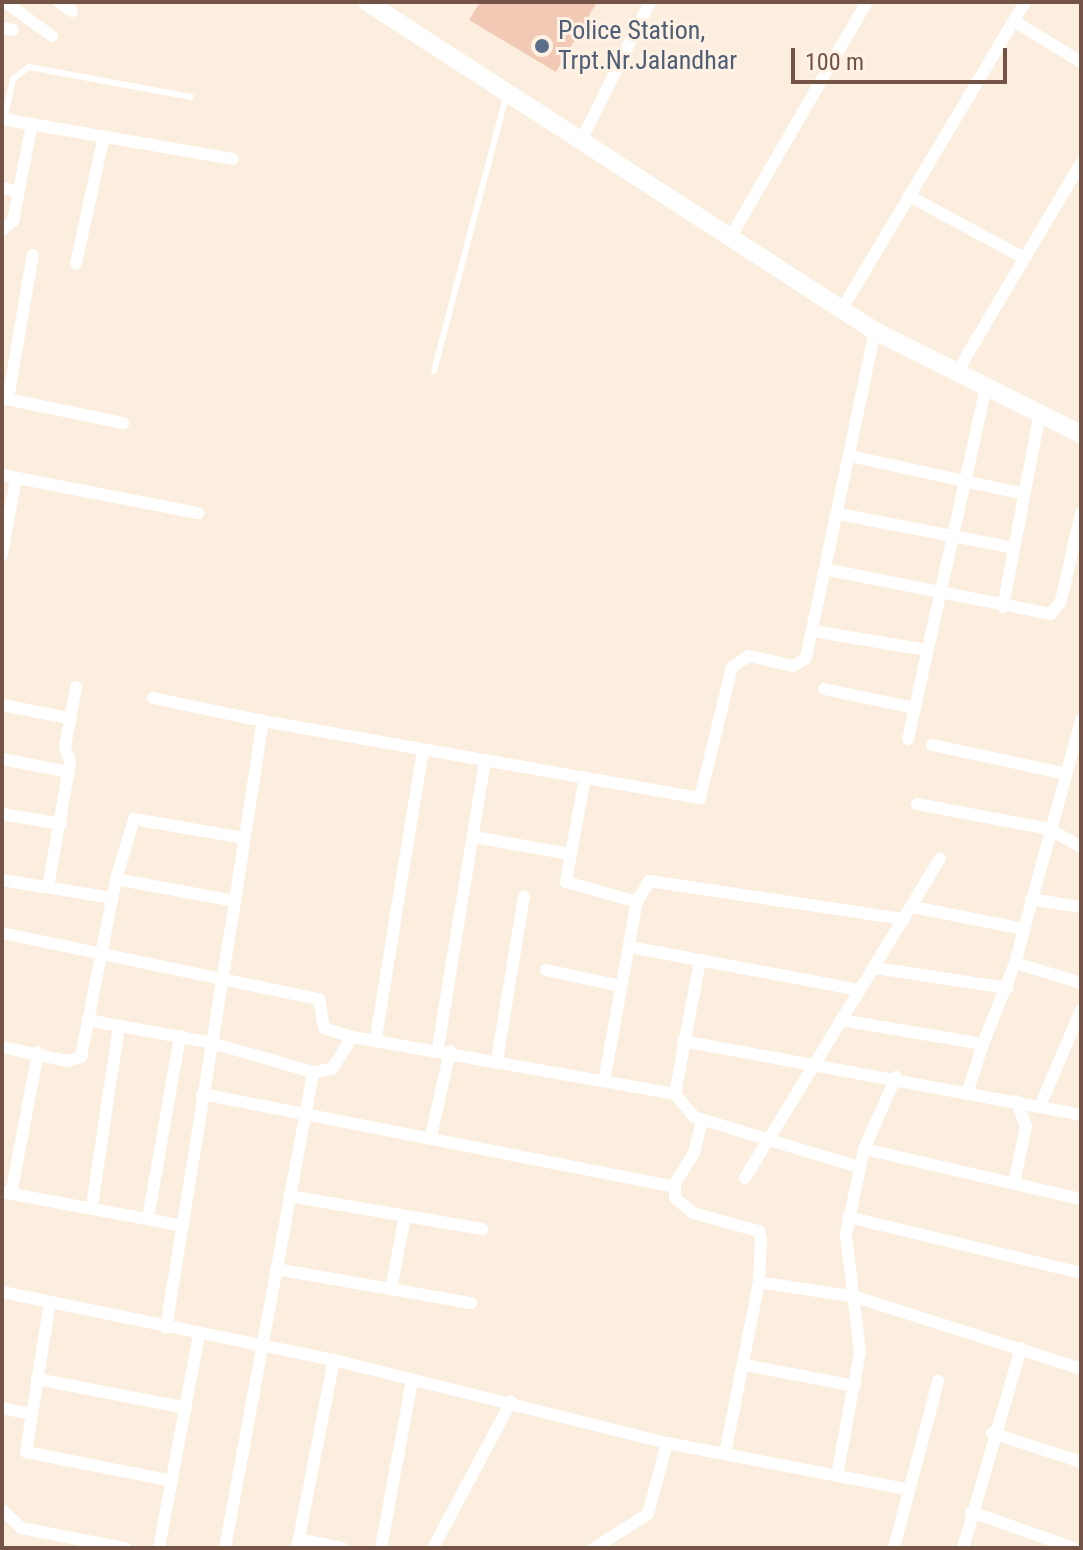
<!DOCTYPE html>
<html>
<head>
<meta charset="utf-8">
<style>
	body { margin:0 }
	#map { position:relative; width:1083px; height:1550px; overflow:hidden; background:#fceede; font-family:"Roboto Condensed",sans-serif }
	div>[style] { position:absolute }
	.building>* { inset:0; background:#f2c9b5 }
	.lane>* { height:6px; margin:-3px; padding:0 3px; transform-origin:3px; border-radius:3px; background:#fff }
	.street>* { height:12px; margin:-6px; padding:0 6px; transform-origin:6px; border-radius:6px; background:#fff }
	.secondary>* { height:18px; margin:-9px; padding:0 9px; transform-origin:9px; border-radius:9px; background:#fff }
	.dots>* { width:22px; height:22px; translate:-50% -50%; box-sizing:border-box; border:4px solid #fff2e4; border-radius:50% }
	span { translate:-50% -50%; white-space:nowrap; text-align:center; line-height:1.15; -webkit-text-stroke:6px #fff2e4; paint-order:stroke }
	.service-label { font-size:26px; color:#4e5e75 }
	.left { translate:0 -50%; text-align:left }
	.frame { position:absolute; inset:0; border:4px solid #725346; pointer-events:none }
	.scale { position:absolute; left:791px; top:48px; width:216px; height:36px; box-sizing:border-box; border:4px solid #725346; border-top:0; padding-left:10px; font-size:24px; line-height:28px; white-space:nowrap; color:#725346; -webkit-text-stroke:6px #fff2e4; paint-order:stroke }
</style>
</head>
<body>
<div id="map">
	<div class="building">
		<div style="clip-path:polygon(480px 2px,597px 2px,556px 72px,469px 20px)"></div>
	</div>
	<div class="lane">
		<div style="left:4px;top:120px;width:42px;rotate:-77.6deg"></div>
		<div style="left:13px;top:79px;width:20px;rotate:-37deg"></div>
		<div style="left:29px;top:67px;width:165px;rotate:10.5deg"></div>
		<div style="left:434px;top:371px;width:284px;rotate:-75.3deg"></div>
	</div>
	<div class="street">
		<div style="left:5px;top:2px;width:58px;rotate:35.9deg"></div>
		<div style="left:59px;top:2px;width:16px;rotate:35deg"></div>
		<div style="left:1014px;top:21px;width:79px;rotate:31.5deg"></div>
		<div style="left:2px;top:28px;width:11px;rotate:10deg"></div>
		<div style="left:2px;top:119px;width:234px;rotate:9.8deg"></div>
		<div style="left:581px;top:141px;width:155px;rotate:-63.6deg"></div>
		<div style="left:2px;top:188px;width:16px;rotate:11deg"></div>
		<div style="left:909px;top:196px;width:131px;rotate:28.3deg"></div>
		<div style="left:2px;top:230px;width:14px;rotate:-39deg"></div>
		<div style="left:13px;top:221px;width:99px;rotate:-78.9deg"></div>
		<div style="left:730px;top:238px;width:273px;rotate:-59.9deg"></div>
		<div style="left:76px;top:264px;width:131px;rotate:-77.7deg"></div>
		<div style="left:842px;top:309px;width:357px;rotate:-59.2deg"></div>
		<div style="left:957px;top:372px;width:243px;rotate:-59.3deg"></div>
		<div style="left:2px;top:398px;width:124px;rotate:11.7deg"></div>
		<div style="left:8px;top:399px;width:146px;rotate:-80.2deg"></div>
		<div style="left:850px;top:456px;width:178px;rotate:12.3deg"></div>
		<div style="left:2px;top:475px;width:200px;rotate:11deg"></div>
		<div style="left:839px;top:514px;width:178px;rotate:11deg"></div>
		<div style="left:2px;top:555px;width:78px;rotate:-79.7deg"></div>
		<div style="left:829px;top:570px;width:226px;rotate:11.2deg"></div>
		<div style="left:1051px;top:614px;width:16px;rotate:-52deg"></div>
		<div style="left:1061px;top:601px;width:90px;rotate:-77.2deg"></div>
		<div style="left:1003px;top:607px;width:197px;rotate:-79.2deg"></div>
		<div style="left:813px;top:631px;width:115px;rotate:9.5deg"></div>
		<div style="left:824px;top:689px;width:93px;rotate:11.8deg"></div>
		<div style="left:153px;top:698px;width:112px;rotate:11.8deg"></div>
		<div style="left:2px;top:705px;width:67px;rotate:11.1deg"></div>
		<div style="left:908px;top:739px;width:362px;rotate:-77.5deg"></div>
		<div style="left:932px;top:745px;width:134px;rotate:12.1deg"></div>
		<div style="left:2px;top:759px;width:68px;rotate:11deg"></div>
		<div style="left:585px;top:777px;width:107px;rotate:100.3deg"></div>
		<div style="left:566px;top:882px;width:74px;rotate:15.7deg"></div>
		<div style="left:917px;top:804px;width:134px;rotate:10.7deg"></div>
		<div style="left:1049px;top:829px;width:37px;rotate:29deg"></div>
		<div style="left:2px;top:814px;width:60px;rotate:9.6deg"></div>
		<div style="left:473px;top:837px;width:98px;rotate:9.9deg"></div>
		<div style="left:116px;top:879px;width:63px;rotate:-73.3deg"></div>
		<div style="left:134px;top:819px;width:112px;rotate:9.8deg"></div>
		<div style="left:2px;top:880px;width:111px;rotate:9.3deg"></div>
		<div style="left:48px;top:887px;width:127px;rotate:-80deg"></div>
		<div style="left:70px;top:762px;width:16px;rotate:-108deg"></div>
		<div style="left:65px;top:747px;width:61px;rotate:-79.6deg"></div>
		<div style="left:1031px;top:899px;width:51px;rotate:9.1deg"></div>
		<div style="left:913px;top:907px;width:112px;rotate:11.3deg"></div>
		<div style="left:2px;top:933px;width:324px;rotate:11.8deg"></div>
		<div style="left:319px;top:999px;width:29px;rotate:80deg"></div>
		<div style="left:324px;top:1028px;width:29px;rotate:18deg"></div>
		<div style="left:352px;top:1037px;width:328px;rotate:10deg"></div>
		<div style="left:675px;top:1094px;width:30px;rotate:50deg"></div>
		<div style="left:694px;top:1117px;width:172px;rotate:16.9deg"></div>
		<div style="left:630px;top:947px;width:234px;rotate:10.6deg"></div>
		<div style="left:1015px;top:963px;width:69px;rotate:16.9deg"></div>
		<div style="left:875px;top:968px;width:134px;rotate:8.6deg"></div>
		<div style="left:546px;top:970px;width:77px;rotate:12deg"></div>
		<div style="left:88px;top:1020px;width:126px;rotate:10.5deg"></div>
		<div style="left:212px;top:1043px;width:105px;rotate:16deg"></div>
		<div style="left:841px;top:1020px;width:144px;rotate:9.6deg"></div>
		<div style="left:983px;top:1044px;width:87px;rotate:-68.4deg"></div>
		<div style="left:1015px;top:963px;width:252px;rotate:-74.8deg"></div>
		<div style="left:376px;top:1037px;width:290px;rotate:-80.7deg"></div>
		<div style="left:683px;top:1041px;width:405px;rotate:10.5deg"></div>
		<div style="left:2px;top:1047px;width:66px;rotate:12.2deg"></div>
		<div style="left:67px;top:1061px;width:15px;rotate:-16deg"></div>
		<div style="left:81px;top:1057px;width:181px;rotate:-78.9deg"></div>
		<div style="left:116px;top:879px;width:121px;rotate:10.5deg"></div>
		<div style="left:235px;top:901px;width:182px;rotate:-81.2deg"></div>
		<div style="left:263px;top:721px;width:444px;rotate:10deg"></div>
		<div style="left:700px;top:798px;width:135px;rotate:-76.3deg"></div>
		<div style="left:732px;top:667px;width:20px;rotate:-33deg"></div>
		<div style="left:749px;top:656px;width:45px;rotate:12.8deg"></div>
		<div style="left:793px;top:666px;width:15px;rotate:-32deg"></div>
		<div style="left:806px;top:658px;width:334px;rotate:-78.1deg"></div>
		<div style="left:438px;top:1048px;width:292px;rotate:-80.7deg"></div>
		<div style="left:497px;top:1061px;width:167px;rotate:-80.7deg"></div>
		<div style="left:604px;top:1081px;width:182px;rotate:-79.6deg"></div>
		<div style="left:637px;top:902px;width:24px;rotate:-60deg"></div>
		<div style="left:649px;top:881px;width:258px;rotate:8.5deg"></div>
		<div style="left:968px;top:1091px;width:49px;rotate:-72.3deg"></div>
		<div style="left:202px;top:1094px;width:481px;rotate:11.1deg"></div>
		<div style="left:675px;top:1094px;width:136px;rotate:-79.4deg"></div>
		<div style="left:1040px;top:1106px;width:104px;rotate:-66.9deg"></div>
		<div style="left:702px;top:1119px;width:35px;rotate:103deg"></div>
		<div style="left:694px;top:1153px;width:36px;rotate:122deg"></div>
		<div style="left:675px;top:1183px;width:15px;rotate:90deg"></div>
		<div style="left:675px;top:1198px;width:23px;rotate:40deg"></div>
		<div style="left:693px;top:1213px;width:68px;rotate:15.3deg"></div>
		<div style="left:759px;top:1231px;width:8px;rotate:76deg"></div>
		<div style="left:761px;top:1239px;width:43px;rotate:92.7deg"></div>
		<div style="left:759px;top:1282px;width:174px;rotate:101.2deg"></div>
		<div style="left:431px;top:1136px;width:87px;rotate:-77.4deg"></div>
		<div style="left:864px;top:1149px;width:223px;rotate:13deg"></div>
		<div style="left:745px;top:1178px;width:374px;rotate:-58.6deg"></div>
		<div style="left:1014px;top:1184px;width:59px;rotate:-78.3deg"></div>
		<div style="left:1026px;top:1126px;width:27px;rotate:-112deg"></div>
		<div style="left:2px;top:1192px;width:184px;rotate:10.6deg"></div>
		<div style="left:11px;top:1194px;width:144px;rotate:-79.2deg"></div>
		<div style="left:289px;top:1196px;width:196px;rotate:9.7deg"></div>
		<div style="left:92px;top:1206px;width:182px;rotate:-81.5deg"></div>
		<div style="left:848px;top:1217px;width:240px;rotate:13.5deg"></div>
		<div style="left:148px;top:1218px;width:185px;rotate:-80deg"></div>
		<div style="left:276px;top:1269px;width:198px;rotate:9.9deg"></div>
		<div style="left:759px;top:1282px;width:98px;rotate:8.8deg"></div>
		<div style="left:856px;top:1297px;width:236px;rotate:17.7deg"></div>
		<div style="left:391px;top:1289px;width:74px;rotate:-79.1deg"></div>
		<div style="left:2px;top:1292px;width:339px;rotate:11.6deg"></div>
		<div style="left:334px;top:1360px;width:343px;rotate:14deg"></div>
		<div style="left:667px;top:1443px;width:244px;rotate:10.9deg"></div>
		<div style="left:50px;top:1302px;width:152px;rotate:99.1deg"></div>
		<div style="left:26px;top:1452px;width:149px;rotate:11.2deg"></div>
		<div style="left:166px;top:1328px;width:433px;rotate:-80.8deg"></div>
		<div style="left:745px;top:1365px;width:112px;rotate:10.8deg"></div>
		<div style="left:37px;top:1379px;width:152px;rotate:11deg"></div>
		<div style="left:2px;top:1408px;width:29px;rotate:12deg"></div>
		<div style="left:992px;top:1433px;width:94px;rotate:18deg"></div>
		<div style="left:837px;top:1475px;width:125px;rotate:-79.4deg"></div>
		<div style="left:860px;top:1352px;width:119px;rotate:-96.8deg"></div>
		<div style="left:846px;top:1234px;width:87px;rotate:-78deg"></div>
		<div style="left:864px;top:1149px;width:79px;rotate:-66deg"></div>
		<div style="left:2px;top:1510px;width:26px;rotate:43deg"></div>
		<div style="left:21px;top:1528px;width:106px;rotate:10.9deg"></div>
		<div style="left:971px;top:1512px;width:109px;rotate:19.3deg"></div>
		<div style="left:299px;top:1539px;width:44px;rotate:11.8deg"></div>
		<div style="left:159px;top:1548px;width:217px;rotate:-79.4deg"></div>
		<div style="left:225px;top:1548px;width:484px;rotate:-79.5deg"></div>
		<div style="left:313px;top:1072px;width:19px;rotate:-9deg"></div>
		<div style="left:332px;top:1069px;width:38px;rotate:-58deg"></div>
		<div style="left:297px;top:1548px;width:192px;rotate:-78.9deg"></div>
		<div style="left:381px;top:1548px;width:171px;rotate:-79.5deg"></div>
		<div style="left:433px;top:1548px;width:166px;rotate:-61.9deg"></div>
		<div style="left:594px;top:1548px;width:64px;rotate:-32.2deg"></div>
		<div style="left:648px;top:1514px;width:73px;rotate:-75deg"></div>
		<div style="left:894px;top:1548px;width:173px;rotate:-75.2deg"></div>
		<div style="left:963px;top:1548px;width:208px;rotate:-73.8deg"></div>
	</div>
	<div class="secondary">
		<div style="left:367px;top:2px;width:605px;rotate:32.93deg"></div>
		<div style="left:875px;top:331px;width:230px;rotate:26.6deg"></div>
	</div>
	<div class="dots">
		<div style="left:542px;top:46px;background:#5c6f8a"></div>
	</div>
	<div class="service-label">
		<span class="left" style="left:558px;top:46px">Police Station,<br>Trpt.Nr.Jalandhar</span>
	</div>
	<div class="frame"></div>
	<div class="scale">100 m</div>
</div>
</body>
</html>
